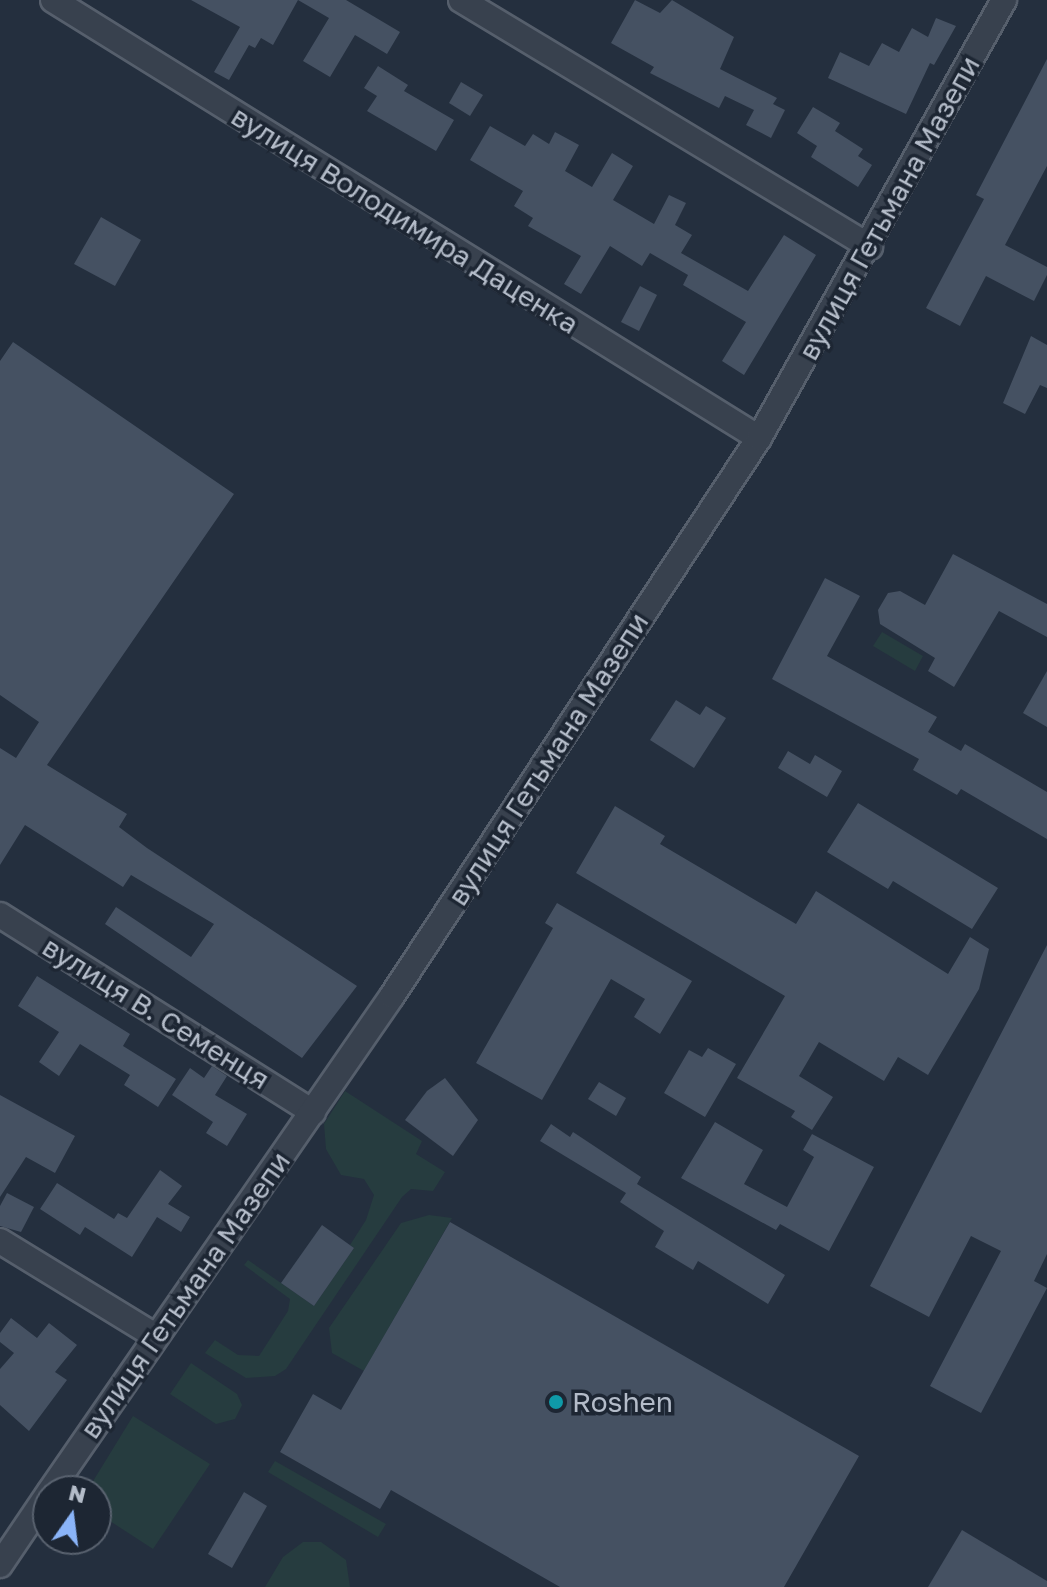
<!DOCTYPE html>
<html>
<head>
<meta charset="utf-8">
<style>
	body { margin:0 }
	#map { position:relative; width:1047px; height:1587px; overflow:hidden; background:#242f3e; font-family:"Golos Text",sans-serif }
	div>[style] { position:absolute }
	.green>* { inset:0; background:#263c3f }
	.building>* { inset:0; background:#455162 }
	.roads { filter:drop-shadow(2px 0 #565f6c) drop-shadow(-2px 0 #565f6c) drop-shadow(0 2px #565f6c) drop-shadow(0 -2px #565f6c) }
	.minor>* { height:24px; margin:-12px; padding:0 12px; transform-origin:12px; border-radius:12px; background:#38414e }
	.dots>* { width:22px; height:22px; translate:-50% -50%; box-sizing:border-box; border:4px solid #1d2633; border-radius:50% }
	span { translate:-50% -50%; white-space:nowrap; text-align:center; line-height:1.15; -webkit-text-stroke:7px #1d2633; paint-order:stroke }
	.street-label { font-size:28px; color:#b4bcc9 }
	.poi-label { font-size:28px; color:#b4bcc9 }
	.left { translate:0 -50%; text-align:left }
	.north { position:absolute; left:32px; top:1475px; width:80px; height:80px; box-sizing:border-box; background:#1d2633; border:2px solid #59626f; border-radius:50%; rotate:14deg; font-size:22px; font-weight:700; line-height:32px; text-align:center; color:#b4bcc9 }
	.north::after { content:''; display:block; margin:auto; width:28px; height:36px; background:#8ab4f8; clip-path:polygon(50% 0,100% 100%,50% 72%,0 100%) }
</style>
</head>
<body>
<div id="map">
	<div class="green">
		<div style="clip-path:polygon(882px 632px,923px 656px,915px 671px,873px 646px)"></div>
		<div style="clip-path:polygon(345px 1091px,422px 1141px,416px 1154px,445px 1172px,433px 1191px,411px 1189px,402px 1197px,286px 1369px,275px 1376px,246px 1378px,205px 1353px,215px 1340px,238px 1355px,259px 1356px,288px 1311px,290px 1299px,244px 1265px,248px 1260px,314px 1306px,354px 1248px,350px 1245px,366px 1220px,374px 1195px,364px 1179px,341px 1175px,326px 1149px,324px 1124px)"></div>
		<div style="clip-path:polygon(429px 1215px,452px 1218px,364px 1371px,332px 1353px,329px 1328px,401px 1223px)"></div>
		<div style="clip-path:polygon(191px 1363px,237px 1394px,242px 1405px,235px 1419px,216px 1424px,170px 1394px)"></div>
		<div style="clip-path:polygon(133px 1416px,210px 1464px,153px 1549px,96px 1512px,96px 1491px,87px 1491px)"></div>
		<div style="clip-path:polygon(275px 1461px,386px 1524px,378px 1537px,268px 1472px)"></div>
		<div style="clip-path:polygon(303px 1542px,321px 1542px,346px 1560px,350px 1587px,265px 1587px,283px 1557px)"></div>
	</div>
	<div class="building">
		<div style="clip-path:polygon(191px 0,298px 0,273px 45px,261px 38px,255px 48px,249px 45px,229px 80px,214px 72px,240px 27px)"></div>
		<div style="clip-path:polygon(298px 0,346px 0,400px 32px,387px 54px,355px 35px,330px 77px,303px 61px,329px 18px)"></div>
		<div style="clip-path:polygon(635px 0,660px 13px,672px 0,734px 37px,720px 69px,777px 98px,773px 104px,785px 110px,771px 138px,746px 125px,754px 110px,725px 96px,719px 108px,650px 73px,654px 67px,611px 43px)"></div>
		<div style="clip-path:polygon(936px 18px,956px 26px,934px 65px,930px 63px,906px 114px,828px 78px,840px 52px,869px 66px,882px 43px,899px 52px,912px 28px,928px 37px)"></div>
		<div style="clip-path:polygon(1047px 59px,1047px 166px,1005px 245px,1047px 267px,1047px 275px,1034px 301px,986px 276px,960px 326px,926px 308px,984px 199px,976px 195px)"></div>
		<div style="clip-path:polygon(378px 66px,408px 85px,404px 91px,454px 120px,436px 151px,367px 111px,377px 96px,364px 88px)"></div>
		<div style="clip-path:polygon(461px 82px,483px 95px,470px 116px,449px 103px)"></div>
		<div style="clip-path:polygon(813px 107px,840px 123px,835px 131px,863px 149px,858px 156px,872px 165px,858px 187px,811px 157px,817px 146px,797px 133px)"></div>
		<div style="clip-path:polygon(490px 126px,525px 146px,533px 134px,549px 144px,555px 132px,579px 145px,565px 171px,592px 187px,612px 153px,633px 166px,613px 200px,654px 224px,669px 195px,686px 203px,675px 225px,692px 235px,681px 253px,748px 291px,784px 235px,816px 255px,744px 375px,722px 361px,746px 322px,683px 285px,688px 275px,650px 253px,642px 266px,610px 246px,581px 294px,564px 284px,581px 256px,528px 226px,533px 218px,514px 206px,523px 191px,470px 160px)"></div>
		<div style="clip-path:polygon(101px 217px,141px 240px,115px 286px,74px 264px)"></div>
		<div style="clip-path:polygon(640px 286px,657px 295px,639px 331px,621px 322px)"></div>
		<div style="clip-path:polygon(1031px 336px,1047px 345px,1047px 388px,1040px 385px,1025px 414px,1003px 403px)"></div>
		<div style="clip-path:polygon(13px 342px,234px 494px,47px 765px,127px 814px,119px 827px,147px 848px,357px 986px,302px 1058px,105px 924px,116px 907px,191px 957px,214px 924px,131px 875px,123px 887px,25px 825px,0 865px,0 748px,16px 758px,39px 722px,0 695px,0 361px)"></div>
		<div style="clip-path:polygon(953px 554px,1047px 604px,1047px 637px,999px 611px,954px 687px,928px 671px,935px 658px,880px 624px,878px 610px,888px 593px,900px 591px,925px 605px)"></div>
		<div style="clip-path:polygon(825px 578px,860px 596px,827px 656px,937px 717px,928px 732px,961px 751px,965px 744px,1047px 792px,1047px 839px,961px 789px,957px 795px,913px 770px,919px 759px,772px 679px)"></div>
		<div style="clip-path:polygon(1047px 671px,1047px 727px,1023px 713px)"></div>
		<div style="clip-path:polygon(676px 700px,700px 715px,706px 706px,726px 718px,694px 768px,650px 740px)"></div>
		<div style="clip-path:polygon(788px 751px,810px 764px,815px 755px,842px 771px,827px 797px,778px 768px)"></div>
		<div style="clip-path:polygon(858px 803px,998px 888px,972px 929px,893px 881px,888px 889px,827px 852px)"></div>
		<div style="clip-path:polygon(615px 806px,665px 836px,660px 844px,796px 924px,816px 891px,948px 974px,970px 937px,989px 949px,979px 989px,928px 1075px,898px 1057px,884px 1081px,819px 1042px,799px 1076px,833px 1097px,812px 1130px,791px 1117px,795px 1111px,737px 1078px,785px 996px,576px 873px)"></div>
		<div style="clip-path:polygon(557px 903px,692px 981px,660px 1034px,634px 1017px,645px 999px,611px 979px,542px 1100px,476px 1063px,553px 928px,545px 923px)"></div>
		<div style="clip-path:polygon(1047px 945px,1047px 1254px,1034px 1281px,1047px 1288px,981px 1413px,930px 1386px,1001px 1251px,971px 1236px,929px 1317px,870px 1286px)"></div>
		<div style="clip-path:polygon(37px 976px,130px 1034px,123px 1046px,176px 1079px,158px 1107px,124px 1085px,130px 1075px,80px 1044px,59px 1076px,39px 1062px,59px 1032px,18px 1006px)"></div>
		<div style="clip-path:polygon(708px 1048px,736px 1064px,705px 1117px,664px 1093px,689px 1050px,702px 1057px)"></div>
		<div style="clip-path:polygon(212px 1066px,227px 1076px,215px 1095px,247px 1114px,227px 1146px,206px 1133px,213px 1122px,172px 1095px,190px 1068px,204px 1078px)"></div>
		<div style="clip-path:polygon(445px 1078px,478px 1120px,453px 1156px,405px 1120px,427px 1091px)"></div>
		<div style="clip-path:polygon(599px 1082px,626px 1098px,616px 1116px,588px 1099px)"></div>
		<div style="clip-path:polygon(0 1095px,75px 1136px,55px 1173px,26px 1157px,0 1197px)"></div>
		<div style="clip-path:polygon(715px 1122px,763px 1150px,744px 1184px,787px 1207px,814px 1157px,803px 1150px,812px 1134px,874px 1167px,829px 1251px,780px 1224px,776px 1230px,681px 1178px)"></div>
		<div style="clip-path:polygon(551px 1124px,570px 1137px,573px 1132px,641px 1177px,637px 1184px,785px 1275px,768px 1304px,698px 1261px,693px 1270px,655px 1247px,664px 1231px,620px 1202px,626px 1193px,540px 1141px)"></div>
		<div style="clip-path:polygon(160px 1170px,182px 1186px,168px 1204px,190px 1217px,181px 1232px,157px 1217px,132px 1257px,85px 1227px,80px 1235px,40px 1209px,57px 1183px,114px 1219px,118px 1213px,127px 1218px)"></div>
		<div style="clip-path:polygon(7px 1193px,34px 1207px,21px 1232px,0 1226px,0 1206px)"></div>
		<div style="clip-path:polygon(450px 1222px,859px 1456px,784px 1587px,560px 1587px,391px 1490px,380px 1509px,280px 1452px,313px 1394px,341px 1410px)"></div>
		<div style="clip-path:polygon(322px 1225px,354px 1248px,314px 1306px,281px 1283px)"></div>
		<div style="clip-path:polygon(11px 1318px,37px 1338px,49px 1323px,77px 1345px,55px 1372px,67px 1380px,29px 1431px,0 1405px,0 1369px,14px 1353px,0 1342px,0 1333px)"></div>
		<div style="clip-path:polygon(244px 1492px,267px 1506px,232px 1568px,208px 1554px)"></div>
		<div style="clip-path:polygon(962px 1530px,1047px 1581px,1047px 1587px,928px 1587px)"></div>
	</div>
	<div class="roads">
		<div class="minor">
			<div style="left:53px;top:0;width:831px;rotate:31.82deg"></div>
			<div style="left:461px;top:0;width:478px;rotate:31.1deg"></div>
			<div style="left:0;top:915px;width:370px;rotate:32.2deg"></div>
			<div style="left:0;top:1241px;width:182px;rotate:31.5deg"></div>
			<div style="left:50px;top:1491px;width:602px;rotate:-55.36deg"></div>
			<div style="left:392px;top:996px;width:668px;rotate:-56.67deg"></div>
			<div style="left:759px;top:438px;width:502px;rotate:-60.78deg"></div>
			<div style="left:0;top:1565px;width:86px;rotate:-55.9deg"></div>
		</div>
	</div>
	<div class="dots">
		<div style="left:556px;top:1402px;background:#0f9aa8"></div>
	</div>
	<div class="street-label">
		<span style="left:889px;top:208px;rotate:-61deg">вулиця Гетьмана Мазепи</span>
		<span style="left:405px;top:220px;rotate:32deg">вулиця Володимира Даценка</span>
		<span style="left:548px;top:759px;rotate:-57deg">вулиця Гетьмана Мазепи</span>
		<span style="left:156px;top:1013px;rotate:32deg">вулиця В. Семенця</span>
		<span style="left:185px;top:1295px;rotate:-55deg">вулиця Гетьмана Мазепи</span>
	</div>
	<div class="poi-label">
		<span class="left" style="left:572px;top:1402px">Roshen</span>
	</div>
	<div class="north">N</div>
</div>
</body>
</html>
